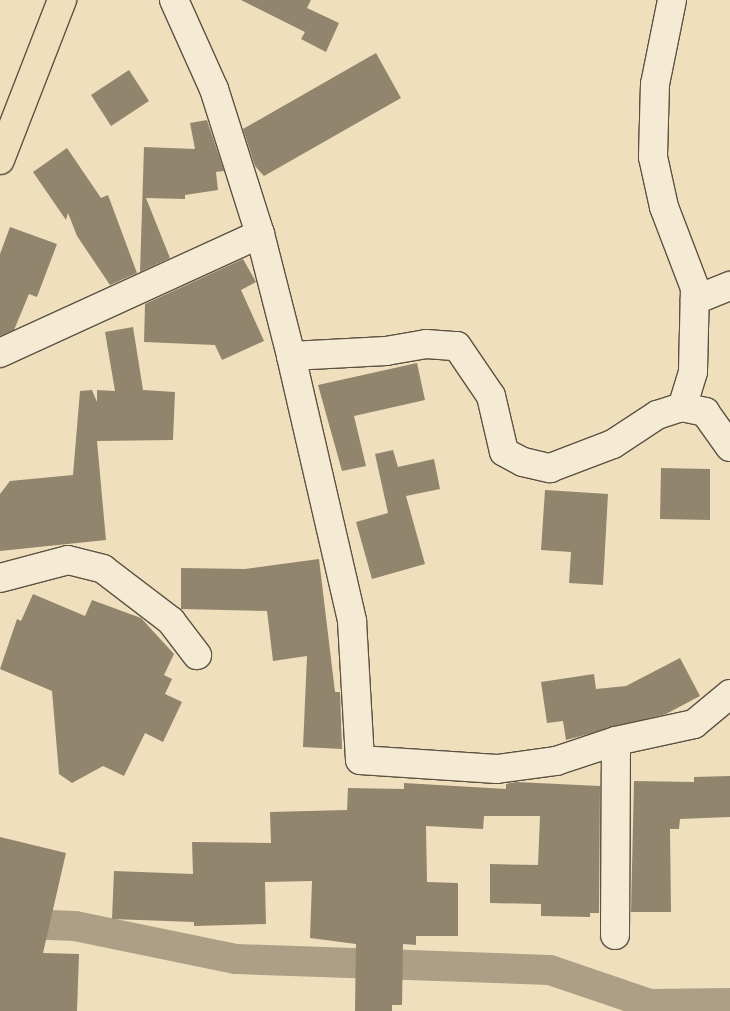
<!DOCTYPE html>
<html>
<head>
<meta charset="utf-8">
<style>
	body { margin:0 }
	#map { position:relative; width:730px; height:1011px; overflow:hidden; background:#f0dfbd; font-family:"Sorts Mill Goudy",serif }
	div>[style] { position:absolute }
	.canal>* { height:30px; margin:-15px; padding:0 15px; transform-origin:15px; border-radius:15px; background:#ad9f85 }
	.building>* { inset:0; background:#91856e }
	.roads { filter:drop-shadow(1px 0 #5c5242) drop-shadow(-1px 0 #5c5242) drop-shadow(0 1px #5c5242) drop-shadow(0 -1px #5c5242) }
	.minor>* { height:28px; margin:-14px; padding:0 14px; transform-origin:14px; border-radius:14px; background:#f5ead4 }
	.major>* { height:28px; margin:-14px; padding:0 14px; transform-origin:14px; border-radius:14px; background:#f0dfbd }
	span { translate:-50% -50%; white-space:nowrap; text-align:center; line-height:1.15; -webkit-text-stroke:4.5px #f5ead4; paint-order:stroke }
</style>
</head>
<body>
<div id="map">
	<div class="canal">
		<div style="left:0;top:923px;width:75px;rotate:2.3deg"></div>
		<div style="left:75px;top:926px;width:164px;rotate:11.6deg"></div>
		<div style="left:236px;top:959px;width:314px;rotate:2deg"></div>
		<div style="left:550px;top:970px;width:106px;rotate:18.8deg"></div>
		<div style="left:650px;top:1004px;width:80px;rotate:-0.7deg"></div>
	</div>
	<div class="building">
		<div style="clip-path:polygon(241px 0,311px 0,307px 8px,339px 23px,326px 52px,301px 39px,305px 32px)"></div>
		<div style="clip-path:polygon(376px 53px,401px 98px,264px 176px,255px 166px,243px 129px)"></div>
		<div style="clip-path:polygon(129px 70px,149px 101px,111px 126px,91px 95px)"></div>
		<div style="clip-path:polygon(207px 120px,224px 171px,216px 172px,218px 190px,185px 195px,185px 199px,146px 198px,170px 258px,140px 272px,144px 147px,195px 149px,190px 123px)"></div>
		<div style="clip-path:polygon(67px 148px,101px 198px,108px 195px,137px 273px,110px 285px,77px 236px,68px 213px,66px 220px,33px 172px)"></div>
		<div style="clip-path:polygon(10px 227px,57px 244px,37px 297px,29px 294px,14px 330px,0 336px,0 254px)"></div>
		<div style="clip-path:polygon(243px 259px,256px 282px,241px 290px,264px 341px,222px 360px,215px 345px,144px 342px,145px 304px)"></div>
		<div style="clip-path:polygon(133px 327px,143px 390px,175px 392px,173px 440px,97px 441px,106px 540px,0 551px,0 494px,10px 481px,73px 475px,80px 391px,92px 390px,97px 402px,97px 390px,115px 391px,105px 332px)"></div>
		<div style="clip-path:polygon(417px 363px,425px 400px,354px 416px,366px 466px,342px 471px,318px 385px)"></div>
		<div style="clip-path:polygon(393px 450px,398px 467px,434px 459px,440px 489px,406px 496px,425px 564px,372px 579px,356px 522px,388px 513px,375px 454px)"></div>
		<div style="clip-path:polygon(661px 468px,710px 469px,710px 520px,660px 519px)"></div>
		<div style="clip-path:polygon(545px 490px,608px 494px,603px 585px,569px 583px,571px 552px,541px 550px)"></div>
		<div style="clip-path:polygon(319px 559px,335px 692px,340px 692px,342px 749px,303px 747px,307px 656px,273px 661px,267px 611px,181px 609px,181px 568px,245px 569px)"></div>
		<div style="clip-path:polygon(33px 594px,85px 616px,92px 600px,141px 618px,174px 654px,164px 675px,172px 679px,165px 694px,182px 702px,163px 742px,145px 733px,124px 776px,103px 766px,72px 783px,59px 774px,52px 691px,0 669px,17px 619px,21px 621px)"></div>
		<div style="clip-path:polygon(680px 658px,700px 696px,666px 714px,566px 740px,563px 721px,547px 723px,541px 682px,594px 674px,596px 689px,626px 686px)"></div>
		<div style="clip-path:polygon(730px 776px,730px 817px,680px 819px,679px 829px,670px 829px,671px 912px,631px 912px,634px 781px,694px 782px,694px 777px)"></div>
		<div style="clip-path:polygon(516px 782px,600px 786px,599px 913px,590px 913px,590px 917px,541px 916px,541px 904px,490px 903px,490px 864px,538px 865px,540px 816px,484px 816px,483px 829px,426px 826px,427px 882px,458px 883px,458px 936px,416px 936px,416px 945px,403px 944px,402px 1005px,392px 1005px,392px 1011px,355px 1011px,356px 944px,310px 938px,312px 881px,265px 882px,266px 924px,194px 926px,194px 922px,112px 919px,114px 871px,193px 874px,192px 842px,271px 843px,270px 812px,347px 810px,348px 788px,404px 789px,404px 783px,506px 789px,506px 784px)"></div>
		<div style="clip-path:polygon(0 837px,66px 853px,43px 953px,79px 954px,77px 1011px,0 1011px)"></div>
	</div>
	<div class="roads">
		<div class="minor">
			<div style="left:174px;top:0;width:98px;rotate:65.8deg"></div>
			<div style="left:214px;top:89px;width:152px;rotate:72.4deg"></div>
			<div style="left:260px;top:234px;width:126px;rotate:75.7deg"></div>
			<div style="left:291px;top:356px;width:272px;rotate:77deg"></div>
			<div style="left:352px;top:621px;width:139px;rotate:86.7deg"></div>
			<div style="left:360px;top:760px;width:137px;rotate:3.8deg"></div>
			<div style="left:497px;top:769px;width:60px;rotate:-7.7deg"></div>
			<div style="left:556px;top:761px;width:63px;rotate:-18.4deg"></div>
			<div style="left:616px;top:741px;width:194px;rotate:90.3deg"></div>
			<div style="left:672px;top:0;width:86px;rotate:101.4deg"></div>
			<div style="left:655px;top:84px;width:73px;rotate:91.6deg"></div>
			<div style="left:653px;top:157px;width:51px;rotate:77.6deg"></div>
			<div style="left:664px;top:207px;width:87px;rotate:69.1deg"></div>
			<div style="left:695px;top:288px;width:84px;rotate:91.4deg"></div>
			<div style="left:693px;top:372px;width:37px;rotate:107deg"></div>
			<div style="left:695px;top:300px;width:38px;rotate:-22deg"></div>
			<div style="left:0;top:353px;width:286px;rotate:-24.6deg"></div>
			<div style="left:291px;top:356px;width:95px;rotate:-3deg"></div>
			<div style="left:386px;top:351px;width:41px;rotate:-9.9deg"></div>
			<div style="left:426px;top:344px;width:31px;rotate:4deg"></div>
			<div style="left:457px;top:346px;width:60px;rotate:55.8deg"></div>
			<div style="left:491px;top:396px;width:57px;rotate:76.9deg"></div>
			<div style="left:504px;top:452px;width:21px;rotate:28deg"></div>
			<div style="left:523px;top:462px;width:28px;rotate:13deg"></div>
			<div style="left:550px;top:468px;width:67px;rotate:-20.9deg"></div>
			<div style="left:613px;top:444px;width:53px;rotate:-33.4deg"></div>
			<div style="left:657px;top:415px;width:26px;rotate:-18deg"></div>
			<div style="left:682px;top:407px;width:24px;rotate:12deg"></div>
			<div style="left:705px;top:412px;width:43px;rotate:54.5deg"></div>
			<div style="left:0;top:578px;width:70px;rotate:-14.8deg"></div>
			<div style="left:68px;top:560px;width:36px;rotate:14deg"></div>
			<div style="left:103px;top:569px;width:86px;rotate:37.4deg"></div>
			<div style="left:171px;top:621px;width:43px;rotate:52.6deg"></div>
			<div style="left:616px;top:741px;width:80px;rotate:-12.3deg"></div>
			<div style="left:694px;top:724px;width:47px;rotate:-39.8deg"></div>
		</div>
		<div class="major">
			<div style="left:0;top:160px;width:172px;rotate:-68.8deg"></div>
		</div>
	</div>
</div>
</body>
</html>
